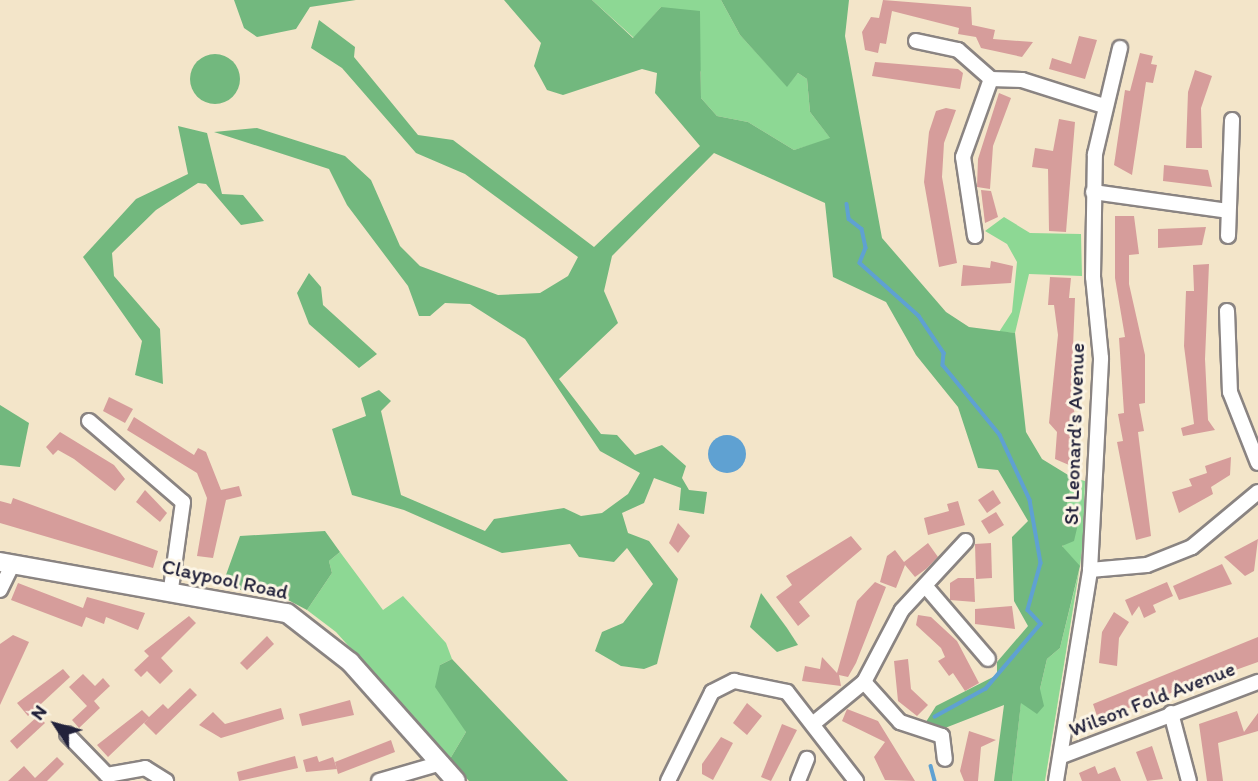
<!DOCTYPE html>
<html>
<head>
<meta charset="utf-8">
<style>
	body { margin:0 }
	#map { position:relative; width:1258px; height:781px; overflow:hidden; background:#f3e5c9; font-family:Itim,sans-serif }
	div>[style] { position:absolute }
	.green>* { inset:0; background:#8dd894 }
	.forest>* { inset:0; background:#72b87e }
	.round { border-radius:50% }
	.water>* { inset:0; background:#5fa1d2 }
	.stream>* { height:3.5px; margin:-1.75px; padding:0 1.75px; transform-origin:1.75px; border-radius:1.75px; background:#5fa1d2 }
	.building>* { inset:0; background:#d69d9b }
	.roads { filter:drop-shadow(2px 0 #8a8482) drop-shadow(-2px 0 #8a8482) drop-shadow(0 2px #8a8482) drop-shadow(0 -2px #8a8482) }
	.minor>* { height:14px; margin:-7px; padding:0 7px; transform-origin:7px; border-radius:7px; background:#fff }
	.tertiary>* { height:18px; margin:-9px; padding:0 9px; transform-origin:9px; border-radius:9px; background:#fff }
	span { translate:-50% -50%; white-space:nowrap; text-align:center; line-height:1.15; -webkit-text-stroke:6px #fcf5e5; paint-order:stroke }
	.street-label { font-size:21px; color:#22223b }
	.north { position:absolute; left:21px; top:690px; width:70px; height:70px; -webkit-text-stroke:5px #fcf5e5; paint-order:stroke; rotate:306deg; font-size:19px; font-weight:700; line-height:28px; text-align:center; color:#22223b }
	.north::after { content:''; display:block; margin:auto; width:24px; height:32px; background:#22223b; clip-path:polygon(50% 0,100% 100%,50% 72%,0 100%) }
</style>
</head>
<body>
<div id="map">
	<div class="green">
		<div style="clip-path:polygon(592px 0,721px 0,740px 35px,787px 86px,798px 73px,807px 79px,810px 112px,831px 139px,794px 150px,748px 122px,717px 116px,701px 98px,701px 72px,661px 7px,634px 38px)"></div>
		<div style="clip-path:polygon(1004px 217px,1030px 233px,1081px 234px,1082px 276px,1029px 274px,1015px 333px,999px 332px,1012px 312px,1017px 262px,1007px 244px,985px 231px)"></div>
		<div style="clip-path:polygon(1073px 478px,1085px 481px,1083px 542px,1080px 566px,1045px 781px,1012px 781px,1021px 702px,1040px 689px,1047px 659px,1060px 648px,1080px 567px,1062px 547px,1078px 524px,1064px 517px)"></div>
		<div style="clip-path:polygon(340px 552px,383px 610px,403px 596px,446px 643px,452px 659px,440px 665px,466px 732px,450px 759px,336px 632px,307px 610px,332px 573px,329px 561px)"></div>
	</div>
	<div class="forest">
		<div style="clip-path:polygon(234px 0,356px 0,310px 7px,296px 29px,257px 37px,244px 28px)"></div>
		<div style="clip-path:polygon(504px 0,592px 0,633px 38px,661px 7px,700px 11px,701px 98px,717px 116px,748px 122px,794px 150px,830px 138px,810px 112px,807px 79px,798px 73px,787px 87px,740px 35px,721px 0,849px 0,845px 36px,882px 238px,946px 312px,969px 327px,1015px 333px,1026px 432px,1042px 459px,1073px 478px,1064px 517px,1078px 524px,1074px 541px,1062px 546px,1080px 566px,1060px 648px,1047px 659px,1040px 689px,1044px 706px,1037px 714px,1021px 703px,1012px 781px,994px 781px,1004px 705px,945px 728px,924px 725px,936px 706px,997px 675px,997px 662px,1028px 626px,1014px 601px,1012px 537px,1028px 521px,998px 470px,978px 468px,958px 407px,916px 355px,886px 302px,833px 277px,825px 203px,714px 153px,612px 256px,604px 291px,618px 323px,559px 379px,601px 434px,617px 435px,635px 455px,662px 445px,686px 466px,682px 478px,689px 490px,707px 492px,704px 514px,679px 510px,681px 488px,654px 478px,644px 503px,622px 513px,628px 533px,649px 541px,678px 579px,657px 664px,644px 669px,621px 666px,595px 651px,602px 632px,623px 623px,653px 584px,627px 548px,614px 562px,579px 557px,570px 544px,502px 553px,404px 510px,352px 495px,332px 429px,366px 416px,361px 398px,379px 390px,391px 401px,381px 411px,401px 495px,485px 531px,494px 519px,564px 508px,581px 516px,602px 513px,628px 494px,640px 473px,600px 451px,525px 339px,470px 304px,445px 303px,430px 316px,419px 316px,408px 286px,347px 205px,329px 169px,214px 132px,257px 128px,345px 156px,371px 180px,400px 246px,420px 266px,498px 295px,540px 293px,568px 276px,578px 257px,465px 174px,416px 153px,342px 68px,311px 48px,319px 20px,355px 47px,354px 57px,418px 135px,453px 140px,594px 247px,700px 146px,655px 93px,657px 73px,642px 69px,563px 95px,547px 90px,534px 66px,541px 43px)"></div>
		<div class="round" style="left:190px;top:54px;width:50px;height:50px"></div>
		<div style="clip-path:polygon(178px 126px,207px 133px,222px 194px,243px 195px,264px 221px,241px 225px,206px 184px,198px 183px,156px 210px,112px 253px,114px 276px,160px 329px,163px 384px,135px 375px,142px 341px,83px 257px,136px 199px,188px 174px)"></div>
		<div style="clip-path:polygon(309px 273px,321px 287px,323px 305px,377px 354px,359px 368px,309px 324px,297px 293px)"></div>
		<div style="clip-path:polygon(0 405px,29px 423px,20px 467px,0 465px)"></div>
		<div style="clip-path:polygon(325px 531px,340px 552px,329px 561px,332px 573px,307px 610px,288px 600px,222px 586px,240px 536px)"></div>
		<div style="clip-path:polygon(761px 593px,787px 628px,798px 645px,777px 652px,750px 627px)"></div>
		<div style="clip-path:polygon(452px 659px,524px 735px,568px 781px,469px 781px,450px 759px,466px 732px,435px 687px,440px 665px)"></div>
	</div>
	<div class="water">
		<div class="round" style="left:708px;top:435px;width:38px;height:38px"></div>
	</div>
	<div class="stream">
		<div style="left:847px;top:204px;width:15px;rotate:82deg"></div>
		<div style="left:849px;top:219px;width:16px;rotate:38deg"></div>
		<div style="left:862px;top:229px;width:19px;rotate:78deg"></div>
		<div style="left:866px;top:248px;width:16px;rotate:112deg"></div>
		<div style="left:860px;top:263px;width:79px;rotate:41.9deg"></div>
		<div style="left:919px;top:316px;width:45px;rotate:56deg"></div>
		<div style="left:944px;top:353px;width:12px;rotate:95deg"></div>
		<div style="left:943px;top:365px;width:90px;rotate:50.8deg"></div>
		<div style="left:1000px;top:435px;width:72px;rotate:65.2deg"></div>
		<div style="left:1030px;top:500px;width:64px;rotate:80.1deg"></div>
		<div style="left:1041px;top:563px;width:49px;rotate:105.5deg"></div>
		<div style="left:1028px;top:610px;width:19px;rotate:47deg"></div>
		<div style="left:1041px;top:624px;width:85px;rotate:130.2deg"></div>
		<div style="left:986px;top:689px;width:58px;rotate:151.2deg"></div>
		<div style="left:931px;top:766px;width:16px;rotate:75deg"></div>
	</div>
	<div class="building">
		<div style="clip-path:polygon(883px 0,971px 7px,972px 25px,995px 30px,993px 39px,1033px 42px,1022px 57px,981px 48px,976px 37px,958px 34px,959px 28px,892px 11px,886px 44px,880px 43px,878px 53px,865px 50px,862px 32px,871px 17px,879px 18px)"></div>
		<div style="clip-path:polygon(1079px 36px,1097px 40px,1085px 79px,1049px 69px,1052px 58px,1071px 64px)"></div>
		<div style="clip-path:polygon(1140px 53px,1153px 56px,1151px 64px,1157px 65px,1153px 83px,1146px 82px,1132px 175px,1114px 165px,1125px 90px,1130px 91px)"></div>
		<div style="clip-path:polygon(875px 62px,958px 69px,963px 73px,960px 89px,872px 76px)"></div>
		<div style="clip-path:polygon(1195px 70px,1212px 76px,1201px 108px,1202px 148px,1186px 148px,1188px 92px)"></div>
		<div style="clip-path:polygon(999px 93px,1011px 98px,993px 146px,990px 189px,977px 187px,978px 159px)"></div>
		<div style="clip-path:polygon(946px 108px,956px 110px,944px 143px,942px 177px,957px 263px,939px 267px,924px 182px,929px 132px,936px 111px)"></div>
		<div style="clip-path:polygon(1059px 119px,1075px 122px,1066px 232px,1049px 231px,1048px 169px,1032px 167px,1035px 148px,1053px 151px)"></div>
		<div style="clip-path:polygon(1164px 165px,1208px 170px,1212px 187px,1163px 181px)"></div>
		<div style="clip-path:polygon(981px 190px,991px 191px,998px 217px,985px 223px)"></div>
		<div style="clip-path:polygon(1115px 216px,1134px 216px,1139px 254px,1129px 255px,1129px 284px,1145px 355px,1145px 403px,1139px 404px,1144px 431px,1138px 432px,1151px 536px,1136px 540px,1117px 442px,1123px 441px,1118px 414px,1124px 413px,1119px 338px,1125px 337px,1115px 278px)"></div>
		<div style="clip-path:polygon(1206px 227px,1202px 245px,1158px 248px,1158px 229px)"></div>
		<div style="clip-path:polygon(991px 261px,1013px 266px,1011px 283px,961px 286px,963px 265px,990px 268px)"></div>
		<div style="clip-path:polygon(1209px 264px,1205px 359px,1208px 420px,1215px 430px,1183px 436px,1181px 428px,1194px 424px,1184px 346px,1186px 291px,1194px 291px,1193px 265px)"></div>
		<div style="clip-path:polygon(1050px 277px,1071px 278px,1069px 298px,1075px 298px,1071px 397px,1077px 424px,1069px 465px,1055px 459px,1057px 432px,1049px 423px,1058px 335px,1054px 305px,1048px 305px)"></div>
		<div style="clip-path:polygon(109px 397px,133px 409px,125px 423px,103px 411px)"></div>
		<div style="clip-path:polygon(134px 417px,194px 455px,198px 448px,206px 452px,221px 490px,239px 486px,242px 496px,226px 500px,213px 558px,197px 556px,207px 498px,197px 473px,127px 430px)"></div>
		<div style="clip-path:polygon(60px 432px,114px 465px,125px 479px,115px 491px,74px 459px,58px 450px,53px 455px,46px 447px)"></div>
		<div style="clip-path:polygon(1231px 457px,1230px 475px,1211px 487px,1213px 494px,1179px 513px,1172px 492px,1192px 486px,1189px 479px,1207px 473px,1205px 466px)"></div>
		<div style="clip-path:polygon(145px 490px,167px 513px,160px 522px,136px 502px)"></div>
		<div style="clip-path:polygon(993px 490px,1001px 503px,987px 513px,978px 500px)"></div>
		<div style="clip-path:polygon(13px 498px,158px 551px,153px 568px,0 523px,0 501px,11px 504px)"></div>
		<div style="clip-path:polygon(958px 501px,965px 525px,928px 535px,924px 518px,949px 511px,947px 504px)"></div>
		<div style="clip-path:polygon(996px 512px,1004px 525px,989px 534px,981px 521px)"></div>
		<div style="clip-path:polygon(678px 523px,690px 536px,678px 553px,669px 543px)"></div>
		<div style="clip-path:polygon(851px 536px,862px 549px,799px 602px,810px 616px,798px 626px,776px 597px,792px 585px,786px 576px)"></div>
		<div style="clip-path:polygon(1258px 539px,1254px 571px,1245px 576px,1224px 557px)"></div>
		<div style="clip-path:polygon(928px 543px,938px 557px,926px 569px,915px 577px,905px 565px,896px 588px,880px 582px,887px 556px,895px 550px,904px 562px)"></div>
		<div style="clip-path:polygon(991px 543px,992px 578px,976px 579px,975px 544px)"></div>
		<div style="clip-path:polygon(1222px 564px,1232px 584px,1179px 600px,1173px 586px)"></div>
		<div style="clip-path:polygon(958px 578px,974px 578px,975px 602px,950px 600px,950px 583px)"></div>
		<div style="clip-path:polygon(875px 582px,886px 587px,856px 663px,848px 677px,839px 675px,841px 686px,802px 681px,805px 666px,820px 669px,822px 657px,837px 673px,857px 601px)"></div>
		<div style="clip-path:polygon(1167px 582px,1173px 596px,1153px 605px,1156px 612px,1144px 618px,1139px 606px,1132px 616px,1125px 600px)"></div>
		<div style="clip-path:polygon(18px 583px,83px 608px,87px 597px,145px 613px,138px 630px,106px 617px,104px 624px,86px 617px,82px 627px,11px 600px)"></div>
		<div style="clip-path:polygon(1012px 606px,1015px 629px,975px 624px,975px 609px)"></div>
		<div style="clip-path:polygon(1114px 612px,1129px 622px,1119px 638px,1117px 666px,1099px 663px,1102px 632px)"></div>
		<div style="clip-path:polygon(918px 615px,931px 617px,957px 641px,979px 683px,965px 691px,953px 673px,949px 676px,938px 661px,945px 657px,941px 648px,916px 625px)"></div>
		<div style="clip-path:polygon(189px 616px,196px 623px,161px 658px,173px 671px,160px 684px,147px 671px,141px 677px,134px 670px,149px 656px,144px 651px)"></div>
		<div style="clip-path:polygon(13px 635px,29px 642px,0 705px,0 644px)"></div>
		<div style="clip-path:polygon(267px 636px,274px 644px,247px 670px,240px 663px)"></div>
		<div style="clip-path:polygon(1258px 637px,1258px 662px,1098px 719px,1093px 704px)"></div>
		<div style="clip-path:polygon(908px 659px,911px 689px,928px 705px,917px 716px,898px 701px,894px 661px)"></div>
		<div style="clip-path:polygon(63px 669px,70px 677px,28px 716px,17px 703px)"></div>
		<div style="clip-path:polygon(83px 674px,95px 686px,103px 678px,110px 686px,94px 701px,100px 708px,79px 728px,72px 720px,87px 706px,69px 687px)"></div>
		<div style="clip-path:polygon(190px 688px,197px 695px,156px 735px,144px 723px,149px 718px,108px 757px,97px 745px,142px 710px,149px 717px,163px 704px,168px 709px)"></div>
		<div style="clip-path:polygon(350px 700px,354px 715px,302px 726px,299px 714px)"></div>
		<div style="clip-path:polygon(747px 703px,762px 716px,747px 735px,733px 723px)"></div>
		<div style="clip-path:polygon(281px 708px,284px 719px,221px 738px,199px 725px,213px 712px,225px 724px)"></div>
		<div style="clip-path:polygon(847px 709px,878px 721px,915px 781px,885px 780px,874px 757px,885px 742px,842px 721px)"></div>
		<div style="clip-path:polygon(1237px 711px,1244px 732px,1258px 713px,1258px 731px,1218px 743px,1223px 781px,1207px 781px,1199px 724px)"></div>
		<div style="clip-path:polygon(38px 716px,45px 723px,17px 749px,10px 741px)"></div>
		<div style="clip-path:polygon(782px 724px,797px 730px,771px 781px,761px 777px)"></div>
		<div style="clip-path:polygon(969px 731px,996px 740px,981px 747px,978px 781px,964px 781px,960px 771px)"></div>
		<div style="clip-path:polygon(721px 737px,733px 743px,713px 780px,702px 774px,702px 764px)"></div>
		<div style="clip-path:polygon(391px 740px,395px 752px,338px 774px,335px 762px)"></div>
		<div style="clip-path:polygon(1152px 746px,1163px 779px,1147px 781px,1136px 752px)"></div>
		<div style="clip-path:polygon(295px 756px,298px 768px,239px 781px,237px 772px)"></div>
		<div style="clip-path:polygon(317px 756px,319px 762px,333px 757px,337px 769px,306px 772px,303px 760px)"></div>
		<div style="clip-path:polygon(57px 757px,64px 764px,47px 781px,8px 781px,24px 766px,35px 778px)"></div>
		<div style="clip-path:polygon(1095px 766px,1098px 774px,1115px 767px,1121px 781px,1082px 781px,1079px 773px)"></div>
	</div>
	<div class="roads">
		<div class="minor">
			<div style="left:916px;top:41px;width:43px;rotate:12.1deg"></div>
			<div style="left:958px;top:50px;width:44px;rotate:41.3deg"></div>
			<div style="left:991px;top:79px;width:31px;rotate:2deg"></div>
			<div style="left:1022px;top:80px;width:86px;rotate:17.6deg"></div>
			<div style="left:1093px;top:192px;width:136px;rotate:8deg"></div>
			<div style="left:975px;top:236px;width:80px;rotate:-98.6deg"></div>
			<div style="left:963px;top:157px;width:83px;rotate:-70.3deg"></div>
			<div style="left:1228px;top:236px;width:116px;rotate:-88deg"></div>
			<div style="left:1227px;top:311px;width:81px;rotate:87.9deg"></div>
			<div style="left:1230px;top:392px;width:76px;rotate:68.5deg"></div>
			<div style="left:89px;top:421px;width:124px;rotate:40.8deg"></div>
			<div style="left:183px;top:502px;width:88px;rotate:97.9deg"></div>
			<div style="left:1090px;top:570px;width:57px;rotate:-5deg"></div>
			<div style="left:1147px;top:565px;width:48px;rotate:-21.8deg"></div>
			<div style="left:1192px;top:547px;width:86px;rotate:-39.8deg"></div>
			<div style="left:928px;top:589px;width:92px;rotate:49.4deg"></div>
			<div style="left:0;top:590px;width:30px;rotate:-64deg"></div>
			<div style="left:864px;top:682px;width:54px;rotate:48deg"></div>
			<div style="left:900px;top:722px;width:44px;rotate:18.4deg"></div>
			<div style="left:942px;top:736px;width:23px;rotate:83deg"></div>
			<div style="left:1171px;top:713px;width:70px;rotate:75.2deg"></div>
			<div style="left:814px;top:723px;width:65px;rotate:-39.4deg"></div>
			<div style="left:864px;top:682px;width:81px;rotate:-62.2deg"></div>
			<div style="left:902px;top:610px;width:94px;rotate:-47.2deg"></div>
			<div style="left:67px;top:734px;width:57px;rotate:45.7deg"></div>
			<div style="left:107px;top:775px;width:39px;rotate:-10deg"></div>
			<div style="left:145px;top:768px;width:25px;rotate:32deg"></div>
			<div style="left:1062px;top:756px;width:210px;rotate:-20.7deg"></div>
			<div style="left:379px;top:781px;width:65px;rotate:-16.2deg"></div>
			<div style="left:668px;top:781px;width:99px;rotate:-63.7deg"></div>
			<div style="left:712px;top:692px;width:25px;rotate:-27deg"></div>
			<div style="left:734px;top:681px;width:54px;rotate:11.7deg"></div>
			<div style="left:787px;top:692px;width:113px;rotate:52.2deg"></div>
			<div style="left:798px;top:781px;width:24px;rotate:-68deg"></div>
			<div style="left:1056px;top:781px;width:214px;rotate:-80.8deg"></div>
			<div style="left:1090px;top:570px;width:212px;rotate:-87deg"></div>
			<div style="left:1101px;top:358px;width:81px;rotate:-95.6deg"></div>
			<div style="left:1093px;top:277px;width:123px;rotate:-89.1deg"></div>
			<div style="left:1095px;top:154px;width:109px;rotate:-76.7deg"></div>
		</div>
		<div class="tertiary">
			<div style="left:0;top:562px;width:291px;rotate:10.1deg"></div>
			<div style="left:287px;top:613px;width:80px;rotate:37.9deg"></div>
			<div style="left:350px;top:662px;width:159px;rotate:48.3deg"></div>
		</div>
	</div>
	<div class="street-label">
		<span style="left:1074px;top:434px;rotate:-88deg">St Leonard's Avenue</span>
		<span style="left:225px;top:579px;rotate:12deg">Claypool Road</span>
		<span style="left:1152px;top:699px;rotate:-21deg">Wilson Fold Avenue</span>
	</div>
	<div class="north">N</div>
</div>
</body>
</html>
